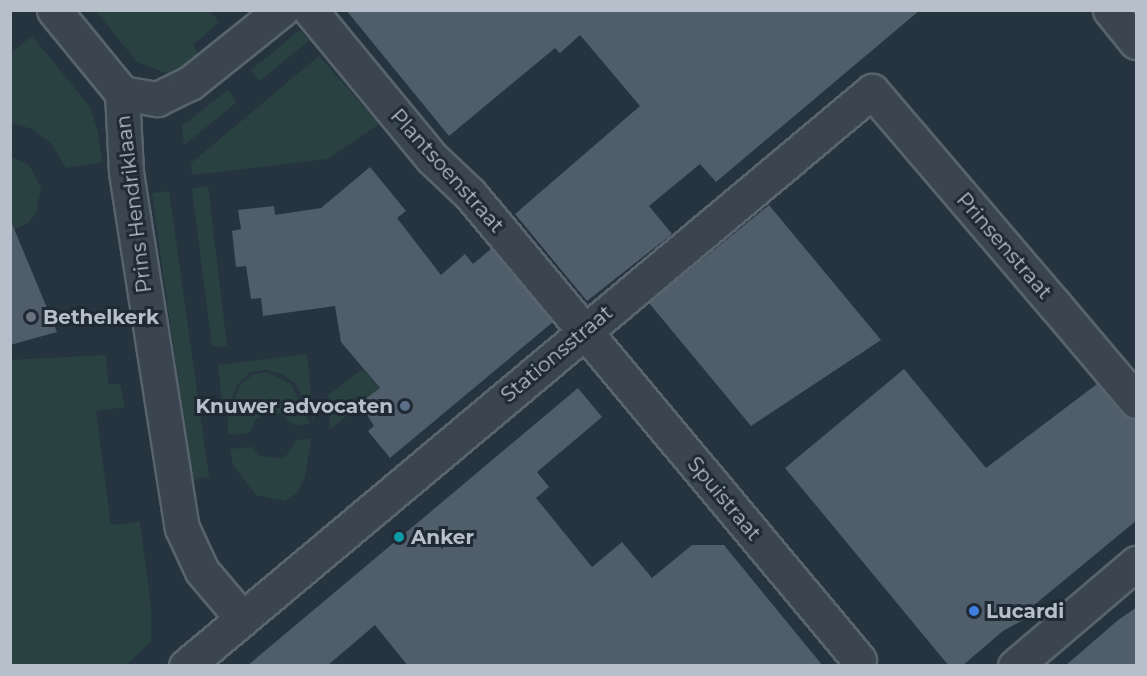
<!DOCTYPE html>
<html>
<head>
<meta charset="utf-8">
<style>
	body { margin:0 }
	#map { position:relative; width:1147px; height:676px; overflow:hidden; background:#26343f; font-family:Montserrat,sans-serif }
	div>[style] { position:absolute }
	.green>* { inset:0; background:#294241 }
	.building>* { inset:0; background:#505d6a }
	.roads { filter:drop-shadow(2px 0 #58636d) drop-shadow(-2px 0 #58636d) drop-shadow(0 2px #58636d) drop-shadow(0 -2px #58636d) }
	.pedestrian>* { height:33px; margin:-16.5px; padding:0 16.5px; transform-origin:16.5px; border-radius:16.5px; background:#3a454f }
	.minor>* { height:33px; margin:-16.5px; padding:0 16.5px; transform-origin:16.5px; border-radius:16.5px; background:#3a454f }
	.dots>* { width:16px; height:16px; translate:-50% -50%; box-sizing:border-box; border:3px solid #1f2a35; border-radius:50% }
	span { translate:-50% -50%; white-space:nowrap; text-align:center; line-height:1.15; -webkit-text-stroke:6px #1f2a35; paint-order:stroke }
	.street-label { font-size:20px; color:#b7c0ca }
	.poi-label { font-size:20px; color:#b7c0ca; font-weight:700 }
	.left { translate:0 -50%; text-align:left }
	.right { translate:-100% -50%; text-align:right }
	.frame { position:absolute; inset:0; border:12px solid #b7c0ca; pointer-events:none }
</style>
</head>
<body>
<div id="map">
	<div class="green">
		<div style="clip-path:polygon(96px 11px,210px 11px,219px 22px,193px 45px,200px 57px,188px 66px,166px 73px,137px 62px)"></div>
		<div style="clip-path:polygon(300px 30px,309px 41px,259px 81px,251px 70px)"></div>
		<div style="clip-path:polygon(32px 36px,90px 107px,98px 132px,102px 162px,66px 168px,51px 143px,33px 129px,11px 123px,11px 53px)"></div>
		<div style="clip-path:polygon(319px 56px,379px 124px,328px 159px,192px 175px,191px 163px)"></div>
		<div style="clip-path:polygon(228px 90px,237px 102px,184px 145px,182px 126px)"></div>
		<div style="clip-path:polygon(10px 156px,29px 165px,41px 188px,36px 213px,28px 223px,11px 231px)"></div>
		<div style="clip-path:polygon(208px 186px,227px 346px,212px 347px,192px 189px)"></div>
		<div style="clip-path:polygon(169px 191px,209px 477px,192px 480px,152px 193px)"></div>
		<div style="clip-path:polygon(307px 354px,314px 423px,296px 384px,282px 374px,267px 370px,250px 372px,237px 385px,224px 419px,218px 365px)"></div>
		<div style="clip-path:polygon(106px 355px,108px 384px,120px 384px,125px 407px,96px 411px,111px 525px,140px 522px,151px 607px,151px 641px,126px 665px,11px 665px,11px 360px)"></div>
		<div style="clip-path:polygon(363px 369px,380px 390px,330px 429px,328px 395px)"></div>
		<div style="clip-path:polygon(267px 372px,291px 384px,310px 424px,294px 425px,281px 414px,266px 414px,256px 419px,249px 433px,228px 435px,228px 415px,240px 385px,252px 375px)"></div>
		<div style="clip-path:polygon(311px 438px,305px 477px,297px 493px,284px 501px,256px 495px,233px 465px,230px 449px,252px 447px,260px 456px,278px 458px,286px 456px,297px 440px)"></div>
	</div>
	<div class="building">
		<div style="clip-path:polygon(346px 10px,920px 10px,716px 182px,700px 164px,649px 206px,672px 234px,587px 301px,515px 214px,640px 106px,580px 35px,560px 53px,555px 48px,449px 136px)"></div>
		<div style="clip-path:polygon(370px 167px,406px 211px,397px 218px,441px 275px,465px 254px,473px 264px,491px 249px,553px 322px,390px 458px,368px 431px,374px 426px,360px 403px,380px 388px,341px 342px,335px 306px,263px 316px,261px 298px,251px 299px,246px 266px,236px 267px,232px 231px,241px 229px,238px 210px,274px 206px,275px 215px,321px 208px)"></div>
		<div style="clip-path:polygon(769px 205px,881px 340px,751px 426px,649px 303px)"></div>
		<div style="clip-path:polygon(10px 219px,57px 332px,10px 345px)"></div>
		<div style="clip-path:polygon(904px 369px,986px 468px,1097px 384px,1122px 414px,1137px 419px,1137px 520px,1033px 606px,1038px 612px,1003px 631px,962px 666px,949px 666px,785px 468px)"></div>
		<div style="clip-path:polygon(578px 388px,602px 417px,537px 472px,549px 487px,536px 498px,592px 567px,622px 542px,652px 578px,692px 545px,724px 545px,823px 666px,408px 666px,375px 625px,327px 666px,247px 666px)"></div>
		<div style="clip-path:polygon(1137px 607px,1137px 666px,1065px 666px,1118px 620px)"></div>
	</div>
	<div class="roads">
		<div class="pedestrian">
			<div style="left:1054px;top:304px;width:127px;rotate:49.8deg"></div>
			<div style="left:1015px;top:666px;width:159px;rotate:-40.4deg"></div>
		</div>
		<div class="minor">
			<div style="left:54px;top:10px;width:107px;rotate:50.7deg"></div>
			<div style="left:122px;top:93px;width:79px;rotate:87.1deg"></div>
			<div style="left:126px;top:172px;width:360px;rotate:81.1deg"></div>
			<div style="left:182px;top:528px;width:47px;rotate:65.1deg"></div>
			<div style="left:202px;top:571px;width:59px;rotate:49.8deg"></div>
			<div style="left:310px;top:10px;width:193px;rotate:50.5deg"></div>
			<div style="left:433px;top:159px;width:51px;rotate:43.4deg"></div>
			<div style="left:470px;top:194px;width:607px;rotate:50.15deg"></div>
			<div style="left:1110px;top:10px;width:41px;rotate:50.9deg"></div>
			<div style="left:122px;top:93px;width:36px;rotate:10deg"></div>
			<div style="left:157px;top:99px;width:37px;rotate:-26deg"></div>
			<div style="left:190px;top:83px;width:117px;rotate:-38.7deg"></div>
			<div style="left:186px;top:666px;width:895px;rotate:-39.97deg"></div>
			<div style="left:872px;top:91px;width:280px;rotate:49.5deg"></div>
		</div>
	</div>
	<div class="dots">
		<div style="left:31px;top:317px;background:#6b7280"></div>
		<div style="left:405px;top:406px;background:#5c6f8a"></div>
		<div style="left:399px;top:537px;background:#0f9aa8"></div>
		<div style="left:974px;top:611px;background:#3f7fe0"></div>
	</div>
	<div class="street-label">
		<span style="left:447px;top:171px;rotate:48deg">Plantsoenstraat</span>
		<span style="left:134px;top:204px;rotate:-97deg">Prins Hendriklaan</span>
		<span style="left:1004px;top:246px;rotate:49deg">Prinsenstraat</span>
		<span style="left:557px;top:354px;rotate:-40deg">Stationsstraat</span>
		<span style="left:724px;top:499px;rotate:50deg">Spuistraat</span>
	</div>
	<div class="poi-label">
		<span class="left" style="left:43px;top:317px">Bethelkerk</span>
		<span class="right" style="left:393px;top:406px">Knuwer advocaten</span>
		<span class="left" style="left:411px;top:537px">Anker</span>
		<span class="left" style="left:986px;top:611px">Lucardi</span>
	</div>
	<div class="frame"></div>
</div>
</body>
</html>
